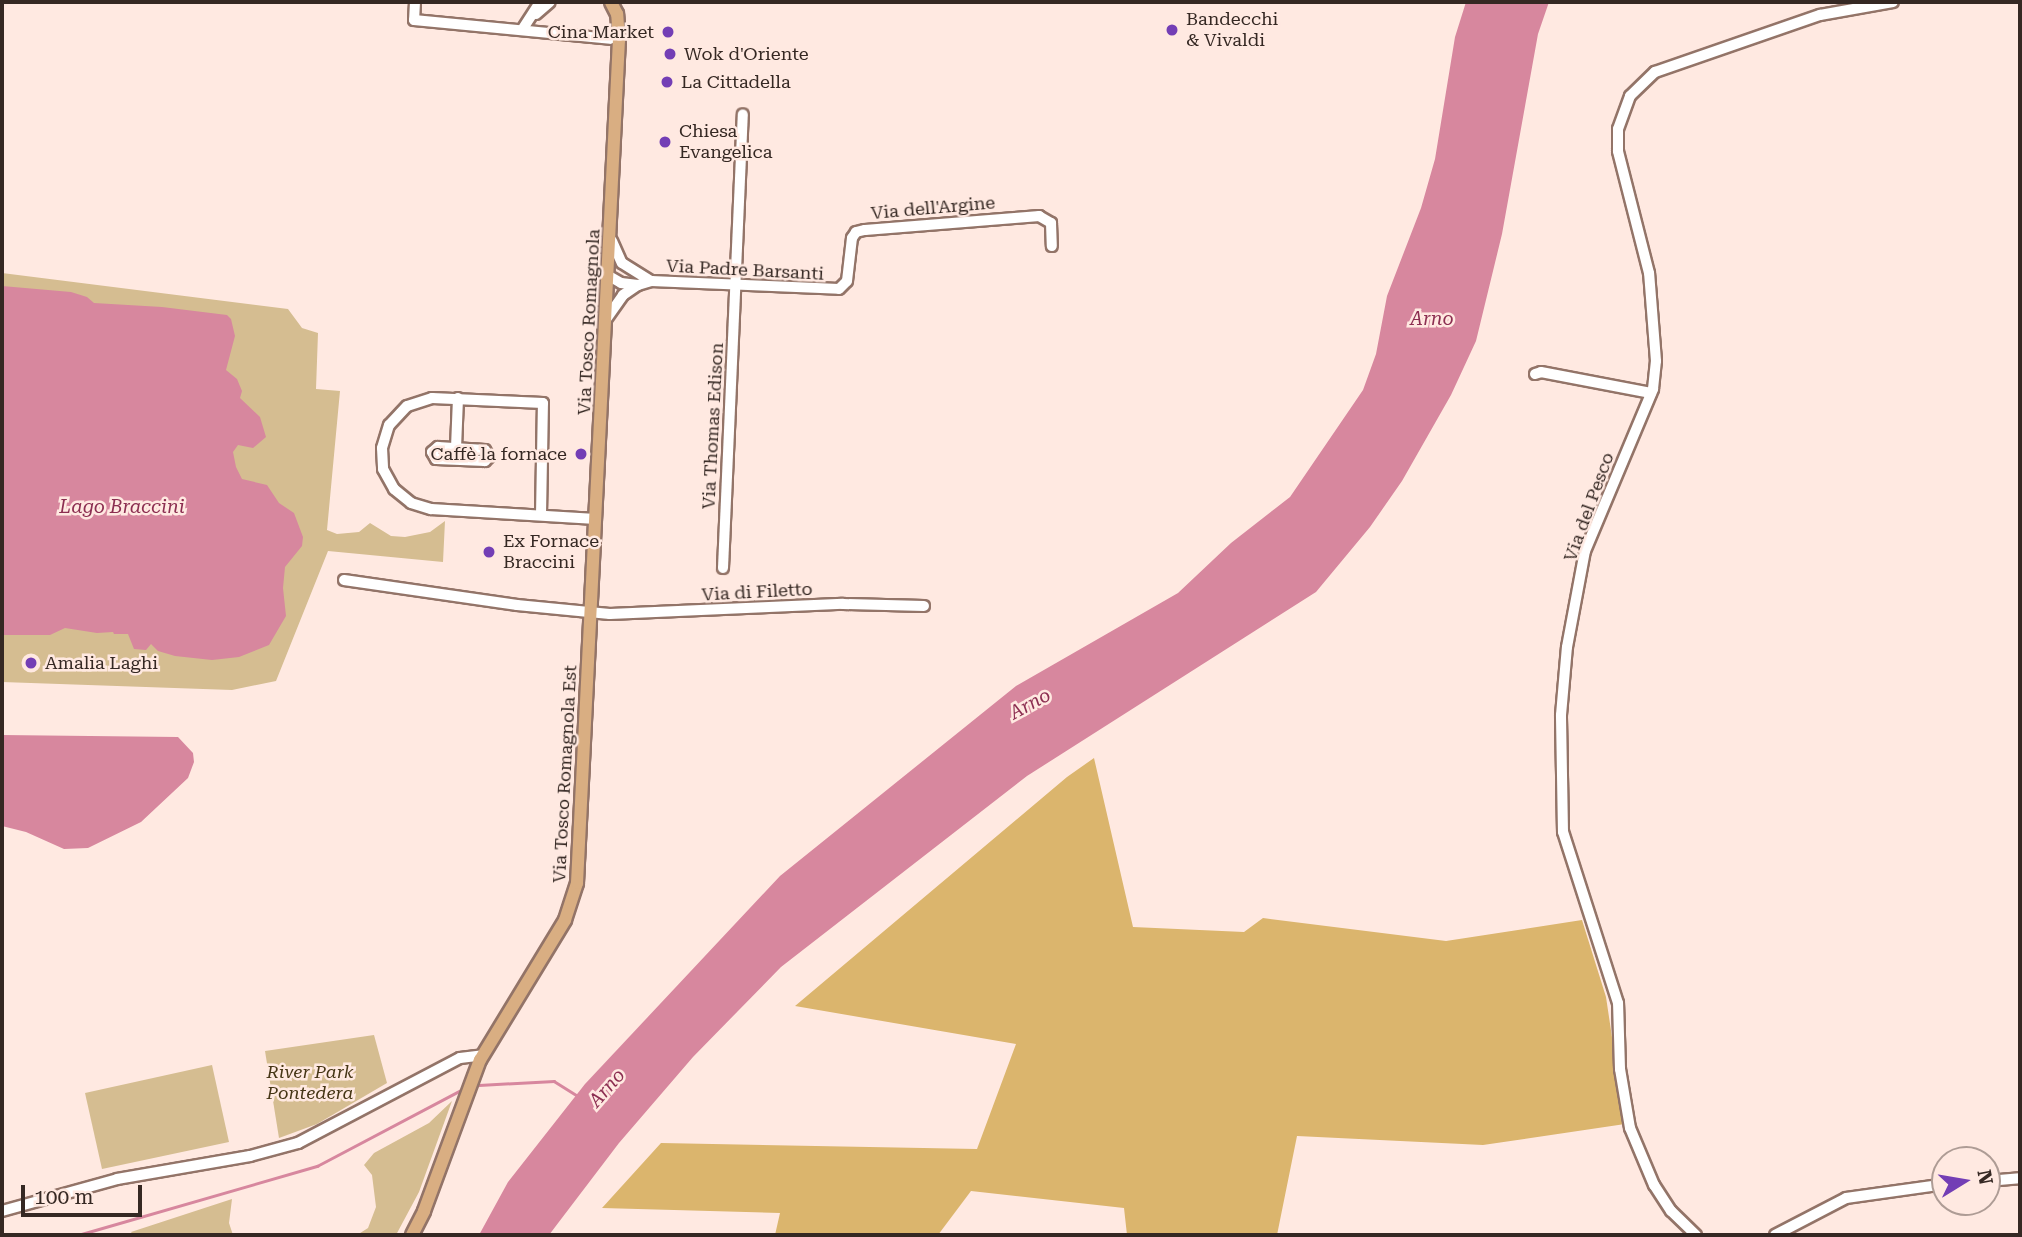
<!DOCTYPE html>
<html>
<head>
<meta charset="utf-8">
<style>
	body { margin:0 }
	#map { position:relative; width:2022px; height:1237px; overflow:hidden; background:#ffe9e1; font-family:"Roboto Serif",serif }
	div>[style] { position:absolute }
	.green>* { inset:0; background:#d5bd91 }
	.forest>* { inset:0; background:#dbb56d }
	.water>* { inset:0; background:#d7879e }
	.stream>* { height:2.5px; margin:-1.25px; padding:0 1.25px; transform-origin:1.25px; border-radius:1.25px; background:#d7879e }
	.roads { filter:drop-shadow(2px 0 #937468) drop-shadow(-2px 0 #937468) drop-shadow(0 2px #937468) drop-shadow(0 -2px #937468) }
	.minor>* { height:10px; margin:-5px; padding:0 5px; transform-origin:5px; border-radius:5px; background:#fff }
	.major>* { height:12px; margin:-6px; padding:0 6px; transform-origin:6px; border-radius:6px; background:#d9ae82 }
	.dots>* { width:19px; height:19px; translate:-50% -50%; box-sizing:border-box; border:4px solid #ffe9e1; border-radius:50% }
	span { translate:-50% -50%; white-space:nowrap; text-align:center; line-height:1.15; -webkit-text-stroke:5px #ffe9e1; paint-order:stroke }
	.poi-label { font-size:18px; color:#352823 }
	.left { translate:0 -50%; text-align:left }
	.right { translate:-100% -50%; text-align:right }
	.street-label { font-size:18px; color:#352823 }
	.park-label { font-size:18px; color:#463616; font-style:italic }
	.water-label { font-size:19px; color:#8c2e51; font-style:italic }
	.frame { position:absolute; inset:0; border:4px solid #352823; pointer-events:none }
	.north { position:absolute; left:1931px; top:1146px; width:70px; height:70px; box-sizing:border-box; background:#ffe9e1; border:2px solid #ae9c95; border-radius:50%; rotate:79deg; font-size:19px; font-weight:700; line-height:28px; text-align:center; color:#352823 }
	.north::after { content:''; display:block; margin:auto; width:24px; height:32px; background:#733eb5; clip-path:polygon(50% 0,100% 100%,50% 72%,0 100%) }
	.scale { position:absolute; left:21px; top:1185px; width:121px; height:32px; box-sizing:border-box; border:4px solid #352823; border-top:0; padding-left:9px; font-size:21px; line-height:24px; white-space:nowrap; color:#352823; -webkit-text-stroke:5px #ffe9e1; paint-order:stroke }
</style>
</head>
<body>
<div id="map">
	<div class="green">
		<div style="clip-path:polygon(2px 273px,288px 309px,302px 328px,318px 333px,316px 389px,340px 391px,327px 530px,337px 534px,359px 532px,370px 523px,391px 536px,405px 537px,430px 532px,445px 521px,443px 562px,328px 551px,276px 681px,232px 690px,2px 682px)"></div>
		<div style="clip-path:polygon(374px 1035px,387px 1083px,317px 1124px,279px 1138px,265px 1051px)"></div>
		<div style="clip-path:polygon(212px 1065px,229px 1142px,102px 1169px,85px 1093px)"></div>
		<div style="clip-path:polygon(452px 1101px,419px 1192px,396px 1235px,357px 1235px,368px 1228px,376px 1207px,372px 1175px,364px 1165px,374px 1153px,429px 1123px)"></div>
		<div style="clip-path:polygon(232px 1199px,229px 1223px,233px 1235px,133px 1235px,131px 1232px)"></div>
	</div>
	<div class="forest">
		<div style="clip-path:polygon(1094px 758px,1133px 927px,1244px 932px,1263px 918px,1446px 941px,1582px 920px,1606px 997px,1625px 1124px,1483px 1145px,1297px 1136px,1277px 1235px,1127px 1235px,1124px 1208px,971px 1191px,938px 1235px,775px 1235px,780px 1213px,602px 1208px,661px 1143px,977px 1149px,1016px 1044px,795px 1006px,1067px 777px)"></div>
	</div>
	<div class="water">
		<div style="clip-path:polygon(1466px 2px,1549px 2px,1538px 34px,1502px 234px,1476px 341px,1451px 395px,1402px 481px,1370px 527px,1316px 592px,1027px 776px,781px 967px,693px 1057px,619px 1143px,549px 1235px,479px 1235px,508px 1182px,585px 1084px,780px 876px,1016px 686px,1178px 593px,1231px 543px,1290px 497px,1363px 390px,1376px 354px,1387px 296px,1421px 208px,1435px 159px,1455px 37px)"></div>
		<div style="clip-path:polygon(2px 286px,71px 292px,87px 297px,94px 303px,162px 307px,227px 315px,231px 319px,235px 336px,226px 370px,237px 379px,242px 391px,240px 398px,260px 417px,266px 437px,253px 448px,238px 445px,233px 452px,236px 467px,242px 479px,267px 485px,279px 503px,294px 513px,303px 537px,302px 546px,285px 567px,283px 588px,286px 616px,269px 645px,239px 657px,212px 660px,175px 656px,158px 651px,151px 644px,146px 650px,134px 649px,128px 634px,114px 634px,113px 632px,97px 633px,65px 628px,50px 635px,2px 635px)"></div>
		<div style="clip-path:polygon(2px 735px,178px 737px,193px 753px,194px 762px,188px 778px,141px 822px,88px 848px,64px 849px,26px 832px,2px 826px)"></div>
	</div>
	<div class="stream">
		<div style="left:479px;top:1085px;width:75px;rotate:-3.1deg"></div>
		<div style="left:554px;top:1081px;width:31px;rotate:32deg"></div>
		<div style="left:78px;top:1235px;width:249px;rotate:-16.1deg"></div>
		<div style="left:317px;top:1166px;width:161px;rotate:-27.8deg"></div>
	</div>
	<div class="roads">
		<div class="minor">
			<div style="left:415px;top:2px;width:18px;rotate:93deg"></div>
			<div style="left:414px;top:20px;width:197px;rotate:5.5deg"></div>
			<div style="left:536px;top:14px;width:18px;rotate:-41deg"></div>
			<div style="left:522px;top:30px;width:33px;rotate:-57deg"></div>
			<div style="left:612px;top:241px;width:24px;rotate:66deg"></div>
			<div style="left:622px;top:263px;width:34px;rotate:32deg"></div>
			<div style="left:609px;top:276px;width:14px;rotate:30deg"></div>
			<div style="left:621px;top:283px;width:17px;rotate:7deg"></div>
			<div style="left:607px;top:318px;width:28px;rotate:-55deg"></div>
			<div style="left:623px;top:295px;width:18px;rotate:-34deg"></div>
			<div style="left:638px;top:285px;width:14px;rotate:-17deg"></div>
			<div style="left:651px;top:281px;width:188px;rotate:2.4deg"></div>
			<div style="left:839px;top:289px;width:11px;rotate:-45deg"></div>
			<div style="left:847px;top:281px;width:43px;rotate:-83.4deg"></div>
			<div style="left:852px;top:238px;width:7px;rotate:-56deg"></div>
			<div style="left:856px;top:232px;width:9px;rotate:-13deg"></div>
			<div style="left:865px;top:230px;width:175px;rotate:-4.6deg"></div>
			<div style="left:1039px;top:216px;width:14px;rotate:30deg"></div>
			<div style="left:1051px;top:223px;width:23px;rotate:88deg"></div>
			<div style="left:1535px;top:374px;width:6px;rotate:-18deg"></div>
			<div style="left:1541px;top:372px;width:112px;rotate:10.8deg"></div>
			<div style="left:438px;top:447px;width:47px;rotate:3.7deg"></div>
			<div style="left:485px;top:450px;width:8px;rotate:60deg"></div>
			<div style="left:489px;top:457px;width:6px;rotate:135deg"></div>
			<div style="left:485px;top:461px;width:49px;rotate:-177.7deg"></div>
			<div style="left:436px;top:459px;width:8px;rotate:-120deg"></div>
			<div style="left:432px;top:452px;width:8px;rotate:-40deg"></div>
			<div style="left:456px;top:448px;width:50px;rotate:-87.7deg"></div>
			<div style="left:541px;top:515px;width:112px;rotate:-89deg"></div>
			<div style="left:543px;top:403px;width:111px;rotate:-177.4deg"></div>
			<div style="left:432px;top:398px;width:26px;rotate:162deg"></div>
			<div style="left:407px;top:406px;width:26px;rotate:133deg"></div>
			<div style="left:389px;top:425px;width:24px;rotate:107deg"></div>
			<div style="left:382px;top:448px;width:21px;rotate:87deg"></div>
			<div style="left:383px;top:469px;width:23px;rotate:61deg"></div>
			<div style="left:394px;top:489px;width:22px;rotate:39deg"></div>
			<div style="left:411px;top:503px;width:21px;rotate:17deg"></div>
			<div style="left:431px;top:509px;width:165px;rotate:3.5deg"></div>
			<div style="left:723px;top:568px;width:454px;rotate:-87.5deg"></div>
			<div style="left:344px;top:580px;width:175px;rotate:8.2deg"></div>
			<div style="left:517px;top:605px;width:93px;rotate:5.5deg"></div>
			<div style="left:610px;top:614px;width:233px;rotate:-2.5deg"></div>
			<div style="left:843px;top:604px;width:81px;rotate:1.4deg"></div>
			<div style="left:1987px;top:1181px;width:33px;rotate:-5deg"></div>
			<div style="left:2px;top:1211px;width:119px;rotate:-15.5deg"></div>
			<div style="left:117px;top:1179px;width:135px;rotate:-9.8deg"></div>
			<div style="left:250px;top:1156px;width:50px;rotate:-15.2deg"></div>
			<div style="left:298px;top:1143px;width:183px;rotate:-27.7deg"></div>
			<div style="left:460px;top:1058px;width:23px;rotate:-7deg"></div>
			<div style="left:1696px;top:1235px;width:35px;rotate:-136deg"></div>
			<div style="left:1671px;top:1211px;width:31px;rotate:-123deg"></div>
			<div style="left:1654px;top:1185px;width:62px;rotate:-112.8deg"></div>
			<div style="left:1630px;top:1128px;width:60px;rotate:-99.6deg"></div>
			<div style="left:1620px;top:1069px;width:66px;rotate:-91.7deg"></div>
			<div style="left:1618px;top:1003px;width:180px;rotate:-107.8deg"></div>
			<div style="left:1563px;top:832px;width:117px;rotate:-91deg"></div>
			<div style="left:1561px;top:715px;width:68px;rotate:-85deg"></div>
			<div style="left:1567px;top:647px;width:98px;rotate:-79.4deg"></div>
			<div style="left:1585px;top:551px;width:176px;rotate:-67.2deg"></div>
			<div style="left:1653px;top:389px;width:28px;rotate:-84deg"></div>
			<div style="left:1656px;top:361px;width:88px;rotate:-94.5deg"></div>
			<div style="left:1649px;top:273px;width:126px;rotate:-104.3deg"></div>
			<div style="left:1618px;top:151px;width:22px;rotate:-90deg"></div>
			<div style="left:1618px;top:129px;width:35px;rotate:-70deg"></div>
			<div style="left:1630px;top:96px;width:35px;rotate:-44deg"></div>
			<div style="left:1655px;top:72px;width:175px;rotate:-19.1deg"></div>
			<div style="left:1820px;top:15px;width:74px;rotate:-10.1deg"></div>
			<div style="left:1775px;top:1235px;width:80px;rotate:-27.5deg"></div>
			<div style="left:1846px;top:1198px;width:100px;rotate:-8deg"></div>
		</div>
		<div class="major">
			<div style="left:412px;top:1235px;width:27px;rotate:-63deg"></div>
			<div style="left:424px;top:1211px;width:161px;rotate:-69.7deg"></div>
			<div style="left:480px;top:1060px;width:164px;rotate:-58.7deg"></div>
			<div style="left:565px;top:920px;width:39px;rotate:-72deg"></div>
			<div style="left:577px;top:883px;width:844px;rotate:-87.15deg"></div>
			<div style="left:619px;top:40px;width:26px;rotate:-94deg"></div>
			<div style="left:617px;top:14px;width:13px;rotate:-117deg"></div>
		</div>
	</div>
	<div class="dots">
		<div style="left:1172px;top:30px;background:#733eb5"></div>
		<div style="left:668px;top:32px;background:#733eb5"></div>
		<div style="left:670px;top:54px;background:#733eb5"></div>
		<div style="left:667px;top:82px;background:#733eb5"></div>
		<div style="left:665px;top:142px;background:#733eb5"></div>
		<div style="left:581px;top:454px;background:#733eb5"></div>
		<div style="left:489px;top:552px;background:#733eb5"></div>
		<div style="left:31px;top:663px;background:#733eb5"></div>
	</div>
	<div class="poi-label">
		<span class="left" style="left:1186px;top:30px">Bandecchi<br>&amp; Vivaldi</span>
		<span class="right" style="left:654px;top:32px">Cina Market</span>
		<span class="left" style="left:684px;top:54px">Wok d'Oriente</span>
		<span class="left" style="left:681px;top:82px">La Cittadella</span>
		<span class="left" style="left:679px;top:142px">Chiesa<br>Evangelica</span>
		<span class="right" style="left:567px;top:454px">Caffè la fornace</span>
		<span class="left" style="left:503px;top:552px">Ex Fornace<br>Braccini</span>
		<span class="left" style="left:45px;top:663px">Amalia Laghi</span>
	</div>
	<div class="street-label">
		<span style="left:933px;top:208px;rotate:-5deg">Via dell'Argine</span>
		<span style="left:745px;top:270px;rotate:3deg">Via Padre Barsanti</span>
		<span style="left:589px;top:322px;rotate:-87deg">Via Tosco Romagnola</span>
		<span style="left:713px;top:426px;rotate:-87deg">Via Thomas Edison</span>
		<span style="left:1589px;top:507px;rotate:-70deg">Via del Pesco</span>
		<span style="left:757px;top:592px;rotate:-3deg">Via di Filetto</span>
		<span style="left:565px;top:774px;rotate:-87deg">Via Tosco Romagnola Est</span>
	</div>
	<div class="park-label">
		<span style="left:310px;top:1083px">River Park<br>Pontedera</span>
	</div>
	<div class="water-label">
		<span style="left:1432px;top:319px">Arno</span>
		<span style="left:122px;top:507px">Lago Braccini</span>
		<span style="left:1030px;top:704px;rotate:-29deg">Arno</span>
		<span style="left:607px;top:1088px;rotate:-49deg">Arno</span>
	</div>
	<div class="frame"></div>
	<div class="north">N</div>
	<div class="scale">100 m</div>
</div>
</body>
</html>
